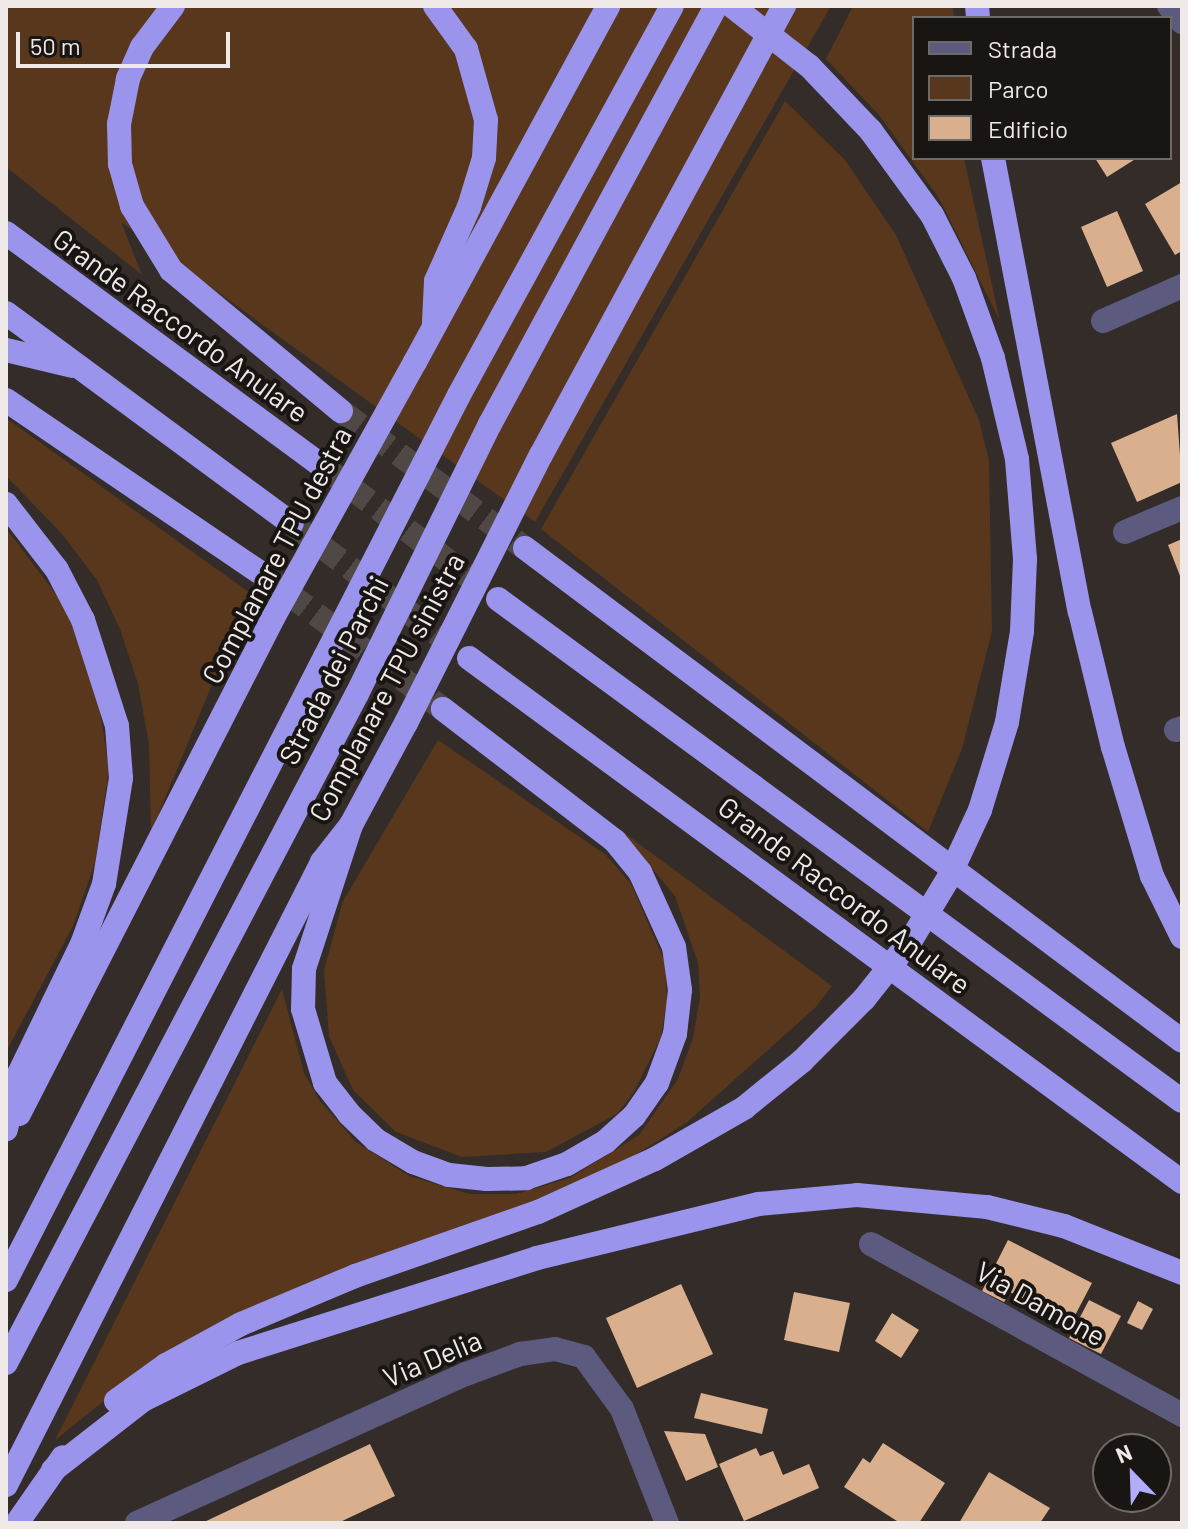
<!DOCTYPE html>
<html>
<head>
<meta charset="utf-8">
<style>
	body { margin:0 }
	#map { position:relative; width:1188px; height:1529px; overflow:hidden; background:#332c28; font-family:Barlow,sans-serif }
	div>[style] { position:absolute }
	.green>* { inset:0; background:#58371c }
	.building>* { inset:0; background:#daaf8e }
	.highway-tunnel>* { height:24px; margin-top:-12px; transform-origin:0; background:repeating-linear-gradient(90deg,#4f4845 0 24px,transparent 0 36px) }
	.minor>* { height:24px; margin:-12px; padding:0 12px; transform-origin:12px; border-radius:12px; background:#5c5a7e }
	.highway>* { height:24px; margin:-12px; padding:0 12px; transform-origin:12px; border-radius:12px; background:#9b94ed }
	.highway-bridge>* { height:24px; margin:-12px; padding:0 12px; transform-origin:12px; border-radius:12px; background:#9b94ed }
	span { translate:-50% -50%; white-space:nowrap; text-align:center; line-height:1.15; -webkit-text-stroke:8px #181513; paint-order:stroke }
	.street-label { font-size:28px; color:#efeae7 }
	.frame { position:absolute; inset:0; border:8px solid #efeae7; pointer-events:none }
	.legend { position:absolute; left:912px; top:16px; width:260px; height:144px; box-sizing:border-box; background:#181513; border:2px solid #6e6a68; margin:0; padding:10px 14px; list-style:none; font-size:24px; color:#efeae7 }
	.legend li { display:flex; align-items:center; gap:16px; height:40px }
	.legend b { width:40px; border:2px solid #6e6a68 }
	.north { position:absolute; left:1092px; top:1433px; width:80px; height:80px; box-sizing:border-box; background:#181513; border:2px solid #6e6a68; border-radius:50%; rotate:337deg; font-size:22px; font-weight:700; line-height:32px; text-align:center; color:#efeae7 }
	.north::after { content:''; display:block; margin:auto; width:28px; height:36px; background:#b2adfa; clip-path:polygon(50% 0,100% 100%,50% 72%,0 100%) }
	.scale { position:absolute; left:16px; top:32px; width:214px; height:36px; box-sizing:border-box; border:4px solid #efeae7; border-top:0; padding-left:10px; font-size:24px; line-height:28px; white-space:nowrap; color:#efeae7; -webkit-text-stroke:6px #181513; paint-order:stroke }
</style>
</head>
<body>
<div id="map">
	<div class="green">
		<div style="clip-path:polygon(6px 6px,831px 6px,535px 522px,121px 222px,142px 275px,6px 167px)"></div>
		<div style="clip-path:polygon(853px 6px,953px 6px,954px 18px,914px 18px,914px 158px,964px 158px,1000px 321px,939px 198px,879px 115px,826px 59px)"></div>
		<div style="clip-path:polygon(785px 101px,845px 160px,896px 235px,979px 420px,989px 460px,992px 631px,962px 749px,928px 832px,541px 529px)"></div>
		<div style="clip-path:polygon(6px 418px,250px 593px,151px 832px,149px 744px,138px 684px,120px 629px,97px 580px,62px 534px,6px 476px)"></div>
		<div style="clip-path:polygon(6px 528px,61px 601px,81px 647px,96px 686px,109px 769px,95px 863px,73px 926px,6px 1052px)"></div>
		<div style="clip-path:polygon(438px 740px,606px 855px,631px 884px,665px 962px,667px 1001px,661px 1037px,634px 1092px,617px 1114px,546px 1152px,462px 1157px,396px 1132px,353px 1090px,329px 1036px,324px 970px,343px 901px)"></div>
		<div style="clip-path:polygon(619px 829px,832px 986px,815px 1008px,686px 1123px,627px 1160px,148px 1366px,55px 1440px,282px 989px,304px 1073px,320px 1101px,356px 1142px,409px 1176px,470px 1194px,516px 1194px,570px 1178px,639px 1135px,678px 1079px,693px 1038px,700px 997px,698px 963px,675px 896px)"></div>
	</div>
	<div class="building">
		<div style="clip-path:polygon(1095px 158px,1137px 158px,1107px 177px)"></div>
		<div style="clip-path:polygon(1182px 182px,1182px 251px,1175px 255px,1145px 204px)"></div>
		<div style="clip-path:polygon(1117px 211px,1143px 271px,1107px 287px,1081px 227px)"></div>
		<div style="clip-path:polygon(1177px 414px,1182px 482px,1137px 502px,1111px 443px)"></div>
		<div style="clip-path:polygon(1182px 539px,1182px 581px,1168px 545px)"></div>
		<div style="clip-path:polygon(1008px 1240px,1092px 1283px,1071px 1323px,1010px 1292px,1004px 1302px,982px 1291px)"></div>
		<div style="clip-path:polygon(681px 1284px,713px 1354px,637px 1388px,606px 1318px)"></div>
		<div style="clip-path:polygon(794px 1292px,850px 1303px,839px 1352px,784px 1340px)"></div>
		<div style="clip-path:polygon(1089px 1300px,1121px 1316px,1101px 1354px,1069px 1338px)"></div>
		<div style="clip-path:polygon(1138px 1301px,1153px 1309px,1142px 1330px,1127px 1323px)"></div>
		<div style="clip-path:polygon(892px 1313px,919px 1330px,901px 1358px,875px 1341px)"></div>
		<div style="clip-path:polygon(701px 1393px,768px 1409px,762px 1434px,694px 1418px)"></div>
		<div style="clip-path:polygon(664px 1431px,705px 1434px,718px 1467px,686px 1481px)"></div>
		<div style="clip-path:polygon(883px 1443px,945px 1483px,919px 1523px,900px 1523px,844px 1487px,863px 1458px,870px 1463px)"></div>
		<div style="clip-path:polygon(370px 1444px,395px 1496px,338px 1523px,202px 1523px)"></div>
		<div style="clip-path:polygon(756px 1448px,760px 1456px,773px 1451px,783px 1475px,809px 1464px,819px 1488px,744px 1521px,719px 1464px)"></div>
		<div style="clip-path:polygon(989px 1472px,1050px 1508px,1040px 1523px,959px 1523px)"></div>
	</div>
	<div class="highway-tunnel">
		<div style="left:341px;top:411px;width:229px;rotate:36.7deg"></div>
		<div style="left:321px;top:465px;width:216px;rotate:37.1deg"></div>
		<div style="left:292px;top:524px;width:222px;rotate:37.1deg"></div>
		<div style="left:258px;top:571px;width:231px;rotate:36.7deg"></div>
	</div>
	<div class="minor">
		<div style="left:1169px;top:6px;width:21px;rotate:51deg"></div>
		<div style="left:1103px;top:321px;width:86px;rotate:-23.9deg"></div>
		<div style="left:1125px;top:532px;width:62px;rotate:-22.8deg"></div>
		<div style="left:1176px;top:730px;width:6px;rotate:-18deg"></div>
		<div style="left:871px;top:1244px;width:355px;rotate:28.8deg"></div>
		<div style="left:137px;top:1523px;width:361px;rotate:-24.4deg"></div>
		<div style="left:466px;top:1374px;width:58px;rotate:-20.3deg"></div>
		<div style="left:520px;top:1354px;width:35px;rotate:-8deg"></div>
		<div style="left:555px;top:1349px;width:30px;rotate:15deg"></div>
		<div style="left:584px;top:1357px;width:64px;rotate:53.8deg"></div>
		<div style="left:622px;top:1409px;width:123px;rotate:68.5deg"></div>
	</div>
	<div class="highway">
		<div style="left:173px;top:6px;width:51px;rotate:127.1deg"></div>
		<div style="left:142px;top:47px;width:35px;rotate:114deg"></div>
		<div style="left:128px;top:79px;width:46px;rotate:101.3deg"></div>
		<div style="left:119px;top:124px;width:40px;rotate:88.6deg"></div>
		<div style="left:120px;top:164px;width:44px;rotate:74.1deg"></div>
		<div style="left:132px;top:206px;width:75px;rotate:58.6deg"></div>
		<div style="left:171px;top:270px;width:221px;rotate:39.7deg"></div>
		<div style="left:977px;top:6px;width:12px;rotate:85deg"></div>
		<div style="left:993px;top:158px;width:462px;rotate:79.2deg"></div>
		<div style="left:1080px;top:612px;width:139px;rotate:76.3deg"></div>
		<div style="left:1113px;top:747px;width:135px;rotate:73.2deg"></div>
		<div style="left:1152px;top:876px;width:68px;rotate:63.8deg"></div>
		<div style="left:6px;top:233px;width:391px;rotate:36.4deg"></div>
		<div style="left:6px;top:313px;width:355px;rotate:36.4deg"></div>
		<div style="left:434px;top:322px;width:41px;rotate:-87.2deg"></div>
		<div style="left:436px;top:281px;width:81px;rotate:-66deg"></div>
		<div style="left:469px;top:207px;width:51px;rotate:-73deg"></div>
		<div style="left:484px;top:158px;width:38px;rotate:-87deg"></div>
		<div style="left:486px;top:120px;width:74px;rotate:-105.7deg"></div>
		<div style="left:466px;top:49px;width:53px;rotate:-125.8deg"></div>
		<div style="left:6px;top:350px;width:69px;rotate:13.4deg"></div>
		<div style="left:415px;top:362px;width:405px;rotate:-61.5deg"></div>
		<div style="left:459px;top:395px;width:443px;rotate:-61.3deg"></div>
		<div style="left:6px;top:400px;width:305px;rotate:34.2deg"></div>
		<div style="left:490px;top:424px;width:475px;rotate:-61.6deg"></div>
		<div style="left:541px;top:455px;width:511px;rotate:-61.58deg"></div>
		<div style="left:6px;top:504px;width:83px;rotate:52.3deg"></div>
		<div style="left:57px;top:570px;width:56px;rotate:62.5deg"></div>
		<div style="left:83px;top:620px;width:111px;rotate:72.2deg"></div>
		<div style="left:117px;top:726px;width:52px;rotate:85.6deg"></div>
		<div style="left:121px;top:778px;width:107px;rotate:99.1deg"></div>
		<div style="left:104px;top:884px;width:64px;rotate:110.1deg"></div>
		<div style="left:82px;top:944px;width:144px;rotate:115.9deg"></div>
		<div style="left:19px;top:1074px;width:57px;rotate:103.3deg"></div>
		<div style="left:525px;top:548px;width:821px;rotate:36.88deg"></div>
		<div style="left:498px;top:599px;width:848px;rotate:36.28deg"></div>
		<div style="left:469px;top:658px;width:885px;rotate:36.31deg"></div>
		<div style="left:351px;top:825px;width:151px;rotate:108.1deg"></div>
		<div style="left:304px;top:969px;width:40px;rotate:91.4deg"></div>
		<div style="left:303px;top:1009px;width:77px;rotate:73.4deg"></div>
		<div style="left:325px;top:1083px;width:39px;rotate:52deg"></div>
		<div style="left:349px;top:1114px;width:37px;rotate:44deg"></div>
		<div style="left:376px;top:1140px;width:43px;rotate:30.7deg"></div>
		<div style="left:413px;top:1162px;width:38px;rotate:20deg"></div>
		<div style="left:449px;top:1175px;width:38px;rotate:6deg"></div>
		<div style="left:487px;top:1179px;width:39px;rotate:-1deg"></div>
		<div style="left:526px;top:1178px;width:43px;rotate:-18.9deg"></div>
		<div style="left:567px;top:1164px;width:44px;rotate:-30.1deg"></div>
		<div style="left:605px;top:1142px;width:39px;rotate:-42deg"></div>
		<div style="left:634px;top:1116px;width:40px;rotate:-55.1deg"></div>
		<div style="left:657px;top:1083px;width:52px;rotate:-69.8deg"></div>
		<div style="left:675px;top:1034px;width:44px;rotate:-83.5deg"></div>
		<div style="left:680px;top:990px;width:43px;rotate:-97.9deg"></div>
		<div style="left:674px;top:947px;width:82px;rotate:-114.4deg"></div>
		<div style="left:640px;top:872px;width:40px;rotate:-129deg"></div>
		<div style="left:615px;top:841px;width:217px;rotate:-142.5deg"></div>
		<div style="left:19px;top:1114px;width:557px;rotate:-62.88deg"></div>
		<div style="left:6px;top:1280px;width:700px;rotate:-62.89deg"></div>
		<div style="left:6px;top:1363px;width:755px;rotate:-62.32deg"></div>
		<div style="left:116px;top:1401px;width:62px;rotate:-35.8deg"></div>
		<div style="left:166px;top:1365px;width:85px;rotate:-28.7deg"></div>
		<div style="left:241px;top:1324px;width:124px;rotate:-22.8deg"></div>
		<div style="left:355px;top:1276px;width:194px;rotate:-19.3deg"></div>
		<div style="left:538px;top:1212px;width:128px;rotate:-24.4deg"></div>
		<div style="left:53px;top:1470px;width:114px;rotate:-37.9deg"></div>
		<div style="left:143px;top:1400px;width:106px;rotate:-26.3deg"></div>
		<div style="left:238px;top:1353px;width:314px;rotate:-17.6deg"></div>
		<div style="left:537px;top:1258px;width:228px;rotate:-13.7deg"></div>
		<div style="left:759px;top:1204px;width:98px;rotate:-5.2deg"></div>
		<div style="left:857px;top:1195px;width:131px;rotate:5.3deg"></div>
		<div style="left:987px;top:1207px;width:79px;rotate:13.9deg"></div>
		<div style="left:1064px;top:1226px;width:127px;rotate:21.7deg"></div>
		<div style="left:6px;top:1485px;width:699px;rotate:-63.1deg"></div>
		<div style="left:322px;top:862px;width:47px;rotate:-51.9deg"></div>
		<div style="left:351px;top:825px;width:116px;rotate:-61.7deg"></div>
		<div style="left:17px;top:1523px;width:80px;rotate:-55.1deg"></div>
	</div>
	<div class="highway-bridge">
		<div style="left:273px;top:618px;width:293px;rotate:-61deg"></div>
		<div style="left:325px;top:657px;width:294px;rotate:-62.9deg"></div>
		<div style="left:357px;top:694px;width:301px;rotate:-63.8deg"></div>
		<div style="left:406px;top:723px;width:300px;rotate:-63.3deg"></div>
		<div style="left:655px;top:1159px;width:103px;rotate:-29.8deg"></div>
		<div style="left:744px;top:1108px;width:75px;rotate:-39deg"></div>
		<div style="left:802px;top:1061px;width:88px;rotate:-45deg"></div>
		<div style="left:864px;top:999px;width:75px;rotate:-51.5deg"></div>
		<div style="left:911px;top:940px;width:71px;rotate:-58.8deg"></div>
		<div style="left:948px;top:879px;width:76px;rotate:-65.1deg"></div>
		<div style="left:980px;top:810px;width:92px;rotate:-72.9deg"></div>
		<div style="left:1007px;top:722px;width:92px;rotate:-80.6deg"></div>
		<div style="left:1022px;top:631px;width:72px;rotate:-87.6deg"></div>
		<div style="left:1025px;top:559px;width:100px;rotate:-94.6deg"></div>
		<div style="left:1017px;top:459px;width:104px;rotate:-103.4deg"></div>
		<div style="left:993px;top:358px;width:85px;rotate:-109.9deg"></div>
		<div style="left:964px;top:278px;width:71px;rotate:-116.9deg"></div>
		<div style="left:932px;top:215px;width:104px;rotate:-126deg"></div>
		<div style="left:871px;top:131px;width:90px;rotate:-133.6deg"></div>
		<div style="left:809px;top:66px;width:98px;rotate:-142.1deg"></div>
	</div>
	<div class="street-label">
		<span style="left:181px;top:325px;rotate:36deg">Grande Raccordo Anulare</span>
		<span style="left:276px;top:555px;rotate:-62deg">Complanare TPU destra</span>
		<span style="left:333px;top:670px;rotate:-63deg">Strada dei Parchi</span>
		<span style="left:386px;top:687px;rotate:-62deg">Complanare TPU sinistra</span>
		<span style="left:845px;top:895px;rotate:37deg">Grande Raccordo Anulare</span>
		<span style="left:1041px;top:1303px;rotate:29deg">Via Damone</span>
		<span style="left:432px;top:1358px;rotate:-23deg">Via Delia</span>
	</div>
	<div class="frame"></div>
	<ul class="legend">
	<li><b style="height:10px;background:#5c5a7e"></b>Strada</li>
	<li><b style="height:22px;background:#58371c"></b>Parco</li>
	<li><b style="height:22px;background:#daaf8e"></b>Edificio</li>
	</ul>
	<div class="north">N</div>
	<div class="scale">50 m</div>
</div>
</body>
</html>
